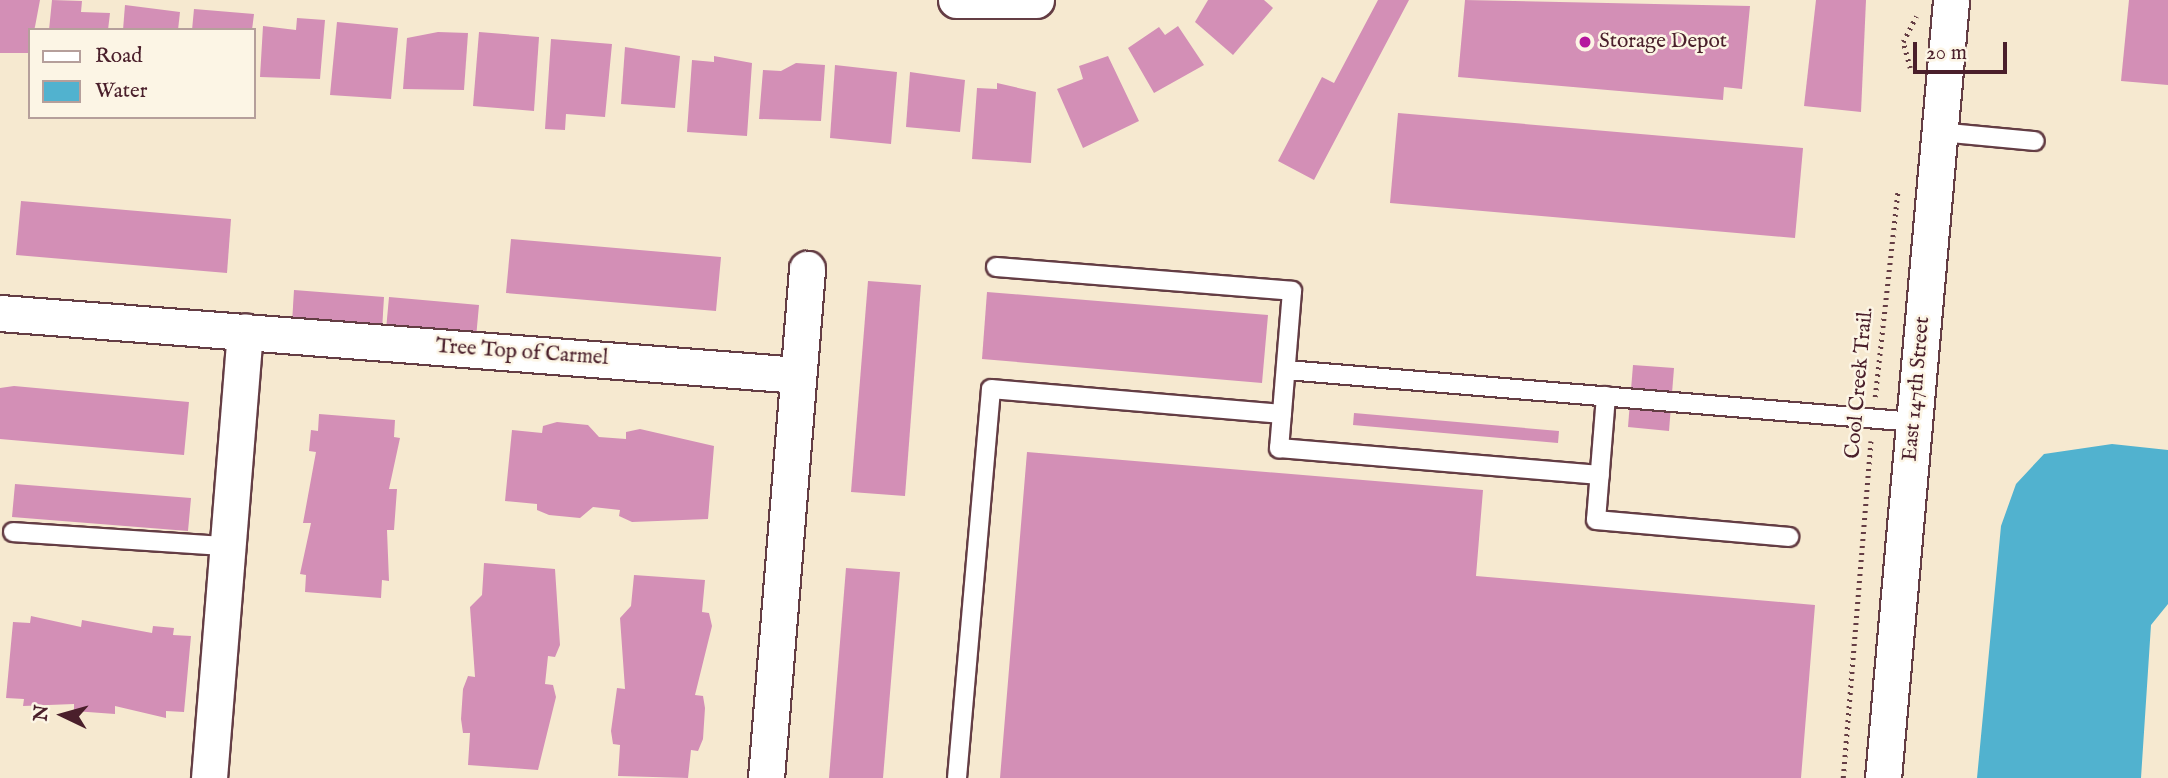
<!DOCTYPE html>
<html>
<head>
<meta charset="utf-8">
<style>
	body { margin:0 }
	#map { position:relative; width:2168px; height:778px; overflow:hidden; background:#f6e9d0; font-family:"IM FELL English",serif }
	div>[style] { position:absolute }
	.water>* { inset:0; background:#51b2cf }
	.building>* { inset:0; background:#d38fb6 }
	.path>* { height:4.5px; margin-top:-2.25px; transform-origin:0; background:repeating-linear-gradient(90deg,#643d44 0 2px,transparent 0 7px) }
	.roads { filter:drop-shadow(2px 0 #643d44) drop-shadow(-2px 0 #643d44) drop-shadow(0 2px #643d44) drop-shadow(0 -2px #643d44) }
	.lane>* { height:18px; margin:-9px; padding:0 9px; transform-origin:9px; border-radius:9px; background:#fff }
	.street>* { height:35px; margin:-17.5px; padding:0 17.5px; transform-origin:17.5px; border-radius:17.5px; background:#fff }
	.dots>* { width:19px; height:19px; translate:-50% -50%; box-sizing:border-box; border:4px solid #fcf5e5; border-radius:50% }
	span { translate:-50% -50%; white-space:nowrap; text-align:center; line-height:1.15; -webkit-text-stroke:5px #fcf5e5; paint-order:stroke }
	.poi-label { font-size:21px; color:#4a1f2b }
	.left { translate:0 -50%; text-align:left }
	.street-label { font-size:21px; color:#4a1f2b }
	.legend { position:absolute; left:28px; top:28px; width:228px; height:91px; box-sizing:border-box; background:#fcf5e5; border:2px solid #b59f9b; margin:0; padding:9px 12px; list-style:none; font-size:21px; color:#4a1f2b }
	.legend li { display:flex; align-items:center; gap:14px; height:35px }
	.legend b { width:35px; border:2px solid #b59f9b }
	.north { position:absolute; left:28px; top:680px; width:70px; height:70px; -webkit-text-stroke:5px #fcf5e5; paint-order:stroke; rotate:275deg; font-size:19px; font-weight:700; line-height:28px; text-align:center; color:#4a1f2b }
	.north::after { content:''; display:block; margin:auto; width:24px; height:32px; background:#4a1f2b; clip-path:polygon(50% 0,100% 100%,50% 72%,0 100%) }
	.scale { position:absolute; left:1913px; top:42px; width:94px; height:32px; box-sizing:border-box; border:4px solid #4a1f2b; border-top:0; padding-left:9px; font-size:21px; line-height:24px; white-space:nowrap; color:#4a1f2b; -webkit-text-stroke:5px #fcf5e5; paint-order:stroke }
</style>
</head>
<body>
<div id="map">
	<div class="water">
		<div style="clip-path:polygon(2112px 444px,2168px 450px,2168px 604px,2151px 625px,2141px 778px,1977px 778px,2001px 526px,2016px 484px,2044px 454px)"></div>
	</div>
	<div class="building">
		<div style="clip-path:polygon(0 0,40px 0,30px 53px,0 53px)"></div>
		<div style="clip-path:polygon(52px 0,82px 1px,81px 12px,110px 13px,108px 30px,49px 30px)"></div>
		<div style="clip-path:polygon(1208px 0,1264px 0,1273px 8px,1233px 55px,1195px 22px)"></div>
		<div style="clip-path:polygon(1378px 0,1409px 0,1314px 180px,1278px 161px,1322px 77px,1334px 83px)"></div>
		<div style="clip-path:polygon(1465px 0,1750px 6px,1742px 89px,1724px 87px,1723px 100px,1458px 77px)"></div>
		<div style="clip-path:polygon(1816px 0,1866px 0,1861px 112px,1804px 106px)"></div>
		<div style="clip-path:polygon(2129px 0,2168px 0,2168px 85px,2121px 81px)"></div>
		<div style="clip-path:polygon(125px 5px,180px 12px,178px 30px,123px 30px)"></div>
		<div style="clip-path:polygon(194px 9px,254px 14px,252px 30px,192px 30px)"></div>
		<div style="clip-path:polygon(297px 18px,325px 20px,320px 79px,260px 77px,263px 26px,296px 30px)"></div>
		<div style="clip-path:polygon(337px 22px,398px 28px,391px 99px,330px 95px)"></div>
		<div style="clip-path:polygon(1178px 26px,1204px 65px,1154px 93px,1128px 48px,1159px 27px,1165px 35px)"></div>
		<div style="clip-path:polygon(438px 32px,468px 33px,464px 90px,403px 89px,407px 38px)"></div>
		<div style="clip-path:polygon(479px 32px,539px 37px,534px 111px,473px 106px)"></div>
		<div style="clip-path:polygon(551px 39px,612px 44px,605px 117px,566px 114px,565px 130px,545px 129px)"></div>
		<div style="clip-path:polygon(625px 47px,680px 56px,675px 108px,621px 104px)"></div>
		<div style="clip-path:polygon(714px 56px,752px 63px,747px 136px,687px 132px,692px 60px,714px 62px)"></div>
		<div style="clip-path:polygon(1108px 56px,1139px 121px,1083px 148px,1057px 89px,1083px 79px,1079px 66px)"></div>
		<div style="clip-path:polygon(796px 63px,825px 65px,821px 121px,759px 119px,763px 70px,781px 71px)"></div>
		<div style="clip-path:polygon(835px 65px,897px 72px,891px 144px,830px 138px)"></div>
		<div style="clip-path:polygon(910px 72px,965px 80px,960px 132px,906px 127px)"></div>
		<div style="clip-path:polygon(997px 83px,1036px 92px,1031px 163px,972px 159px,977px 88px,997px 89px)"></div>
		<div style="clip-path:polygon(1398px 113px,1803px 148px,1795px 238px,1390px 203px)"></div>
		<div style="clip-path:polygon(21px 201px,231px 219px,227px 273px,16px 255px)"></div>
		<div style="clip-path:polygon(511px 239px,721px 257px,716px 311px,506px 293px)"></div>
		<div style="clip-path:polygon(868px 281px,921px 285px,905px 496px,851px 492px)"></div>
		<div style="clip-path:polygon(294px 290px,384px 297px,382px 330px,292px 323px)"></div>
		<div style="clip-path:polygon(987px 292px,1268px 315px,1262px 383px,982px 359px)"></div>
		<div style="clip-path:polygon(389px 297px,479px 305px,476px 338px,386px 330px)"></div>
		<div style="clip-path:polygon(1633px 365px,1674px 368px,1669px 431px,1628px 427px)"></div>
		<div style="clip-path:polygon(14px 386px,189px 402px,184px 455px,0 439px,0 388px)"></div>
		<div style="clip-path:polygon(1354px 413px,1559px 431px,1558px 443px,1353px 425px)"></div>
		<div style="clip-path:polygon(319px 414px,395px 420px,394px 437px,400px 438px,389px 489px,397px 489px,394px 530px,387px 530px,389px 581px,382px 580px,381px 598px,305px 592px,306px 575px,300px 574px,311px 523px,303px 523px,316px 452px,309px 451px,311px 430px,318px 431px)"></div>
		<div style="clip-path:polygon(557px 422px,588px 425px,599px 437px,626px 439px,626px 432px,640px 429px,714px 446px,708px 519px,632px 522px,619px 516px,620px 510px,593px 507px,580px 518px,549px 515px,537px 510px,537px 504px,505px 501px,512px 430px,542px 433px,543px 426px)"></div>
		<div style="clip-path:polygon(1027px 452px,1483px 490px,1476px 576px,1815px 605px,1801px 778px,1000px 778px)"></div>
		<div style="clip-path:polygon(15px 484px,191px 498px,188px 531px,12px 517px)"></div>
		<div style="clip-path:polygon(484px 563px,555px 569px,560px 645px,555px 657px,548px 656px,545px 684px,553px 685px,556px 697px,538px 770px,468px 765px,470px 733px,463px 733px,461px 719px,463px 689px,468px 676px,475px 677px,470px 607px,482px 595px)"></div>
		<div style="clip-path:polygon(846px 568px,900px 572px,883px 778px,829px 778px)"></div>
		<div style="clip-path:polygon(634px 575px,705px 580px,702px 612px,709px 613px,712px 626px,695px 695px,703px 696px,705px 708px,703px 739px,698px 751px,691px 750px,688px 778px,618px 776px,620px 745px,613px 744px,611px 731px,617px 688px,625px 689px,620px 618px,631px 606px)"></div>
		<div style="clip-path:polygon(31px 616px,81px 627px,82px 620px,152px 633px,153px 626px,174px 628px,173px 635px,191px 636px,184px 712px,166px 711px,166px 718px,115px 706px,115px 714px,74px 711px,74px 704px,23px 706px,24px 699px,6px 698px,13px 622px,30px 623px)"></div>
	</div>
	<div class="path">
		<div style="left:1910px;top:68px;width:27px;rotate:-105deg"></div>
		<div style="left:1903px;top:42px;width:29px;rotate:-63deg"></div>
		<div style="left:1875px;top:397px;width:208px;rotate:-83.7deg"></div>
		<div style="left:1843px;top:778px;width:338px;rotate:-85.3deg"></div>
	</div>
	<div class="roads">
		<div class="lane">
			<div style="left:1939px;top:132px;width:96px;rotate:5.4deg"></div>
			<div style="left:996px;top:267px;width:297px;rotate:4.6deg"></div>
			<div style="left:1292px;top:291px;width:158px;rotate:94.7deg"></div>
			<div style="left:1279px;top:448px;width:322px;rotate:4.8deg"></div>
			<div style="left:1286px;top:370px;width:630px;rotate:4.73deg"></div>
			<div style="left:1606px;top:396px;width:124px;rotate:94.6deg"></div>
			<div style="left:1596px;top:520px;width:194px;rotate:5deg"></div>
			<div style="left:13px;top:532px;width:213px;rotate:3.8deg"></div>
			<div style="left:957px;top:778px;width:390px;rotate:-85deg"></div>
			<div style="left:991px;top:389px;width:292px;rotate:4.9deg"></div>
		</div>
		<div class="street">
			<div style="left:956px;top:0;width:80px"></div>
			<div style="left:0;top:313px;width:800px;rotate:4.44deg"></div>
			<div style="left:209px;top:778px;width:448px;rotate:-85.4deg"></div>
			<div style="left:766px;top:778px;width:511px;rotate:-85.39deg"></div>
			<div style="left:1883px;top:778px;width:781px;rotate:-85deg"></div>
		</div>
	</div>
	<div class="dots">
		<div style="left:1585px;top:42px;background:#b5179e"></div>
	</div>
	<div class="poi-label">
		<span class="left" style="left:1599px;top:42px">Storage Depot</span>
	</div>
	<div class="street-label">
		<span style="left:522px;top:353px;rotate:4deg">Tree Top of Carmel</span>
		<span style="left:1860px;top:383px;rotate:-85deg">Cool Creek Trail.</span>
		<span style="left:1917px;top:389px;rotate:-85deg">East 147th Street</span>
	</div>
	<ul class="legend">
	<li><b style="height:9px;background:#fff"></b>Road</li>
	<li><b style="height:19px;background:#51b2cf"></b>Water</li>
	</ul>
	<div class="north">N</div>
	<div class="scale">20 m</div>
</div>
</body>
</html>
